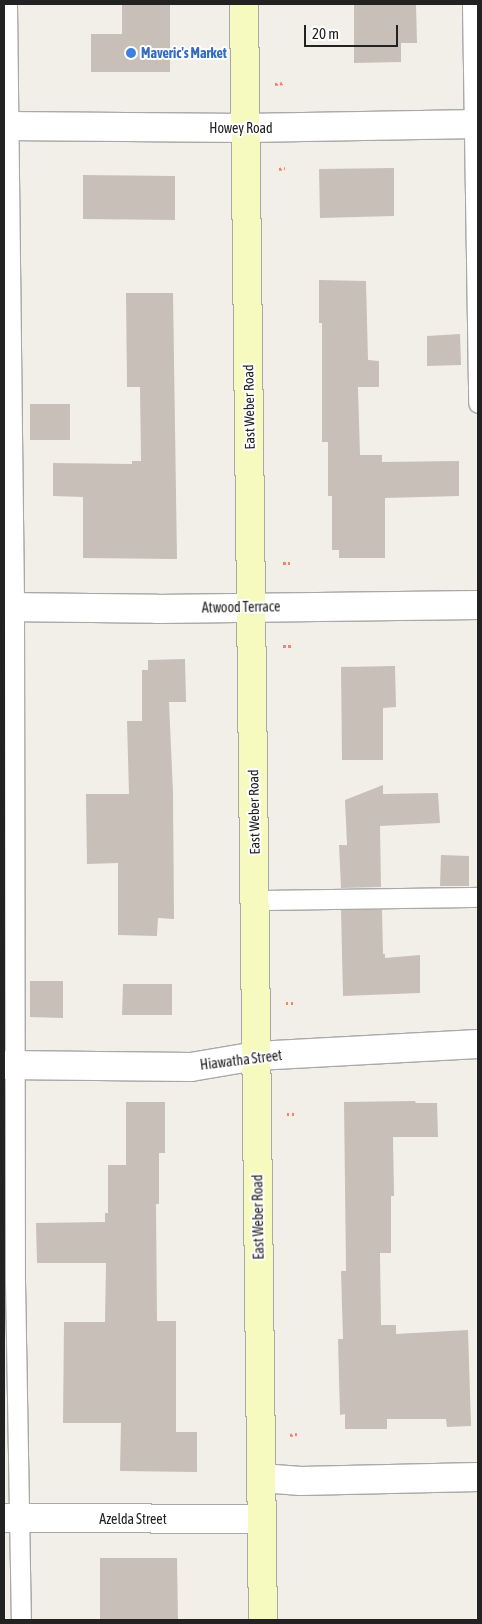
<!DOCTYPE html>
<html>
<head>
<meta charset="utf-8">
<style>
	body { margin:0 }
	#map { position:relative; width:482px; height:1624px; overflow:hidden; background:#f2efe9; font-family:"Asap Condensed",sans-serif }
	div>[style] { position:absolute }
	.building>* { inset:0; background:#c7bfb8 }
	.path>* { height:3px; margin-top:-1.5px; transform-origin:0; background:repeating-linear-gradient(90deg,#fa8072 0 2.5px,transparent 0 5px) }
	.roads { filter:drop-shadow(1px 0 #a9a9a9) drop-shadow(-1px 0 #a9a9a9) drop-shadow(0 1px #a9a9a9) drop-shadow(0 -1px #a9a9a9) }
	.lane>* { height:19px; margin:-9.5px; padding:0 9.5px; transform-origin:9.5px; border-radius:9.5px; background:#fff }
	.street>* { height:28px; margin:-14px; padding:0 14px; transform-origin:14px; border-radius:14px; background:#fff }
	.secondary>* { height:28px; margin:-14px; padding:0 14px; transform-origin:14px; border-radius:14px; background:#f7fabf }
	.dots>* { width:14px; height:14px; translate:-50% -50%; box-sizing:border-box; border:2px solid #fff; border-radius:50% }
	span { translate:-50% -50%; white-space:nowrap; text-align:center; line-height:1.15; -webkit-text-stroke:4px #fff; paint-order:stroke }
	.shop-label { font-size:14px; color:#366cbe; font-weight:700 }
	.left { translate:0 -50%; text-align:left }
	.street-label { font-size:14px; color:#222 }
	.frame { position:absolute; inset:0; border:5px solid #222; pointer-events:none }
	.scale { position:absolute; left:304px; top:25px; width:94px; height:22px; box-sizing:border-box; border:2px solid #222; border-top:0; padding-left:6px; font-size:15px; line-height:18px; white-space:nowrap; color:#222; -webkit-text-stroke:4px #fff; paint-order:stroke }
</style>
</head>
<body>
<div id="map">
	<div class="building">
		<div style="clip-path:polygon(122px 4px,170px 4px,170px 72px,91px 72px,91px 34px,122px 34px)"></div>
		<div style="clip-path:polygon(354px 4px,416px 4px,417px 43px,401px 43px,401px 62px,354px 63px)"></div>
		<div style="clip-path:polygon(394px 168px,394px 216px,320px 218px,319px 169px)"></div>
		<div style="clip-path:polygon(83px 175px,175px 176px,175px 220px,83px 219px)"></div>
		<div style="clip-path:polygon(319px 280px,366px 281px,368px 360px,379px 361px,379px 387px,358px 387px,360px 455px,382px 455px,382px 462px,459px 461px,459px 496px,385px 498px,385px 558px,339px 558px,339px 550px,332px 550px,332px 496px,328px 496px,328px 442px,322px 442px,322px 323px,319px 323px)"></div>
		<div style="clip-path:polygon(126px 293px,173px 293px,177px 559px,83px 558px,83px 497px,53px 496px,53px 463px,132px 464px,132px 461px,141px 461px,140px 387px,127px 387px)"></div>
		<div style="clip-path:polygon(460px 334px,461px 365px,427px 366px,427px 336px)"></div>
		<div style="clip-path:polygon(30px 404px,70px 404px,70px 440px,30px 440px)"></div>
		<div style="clip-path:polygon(185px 659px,186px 702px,169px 702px,173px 793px,174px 919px,158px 918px,157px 936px,118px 935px,118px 863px,87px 864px,86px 794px,129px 794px,127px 721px,142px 721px,142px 670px,148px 670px,148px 660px)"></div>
		<div style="clip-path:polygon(395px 666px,396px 707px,383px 708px,383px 760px,342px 760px,341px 667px)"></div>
		<div style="clip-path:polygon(383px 785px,383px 794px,438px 793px,440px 823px,380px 826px,381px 887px,341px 888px,339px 845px,347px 845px,345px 800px)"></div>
		<div style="clip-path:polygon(441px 855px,469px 856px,469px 886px,440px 886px)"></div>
		<div style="clip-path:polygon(341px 910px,382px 910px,383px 954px,385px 954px,385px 958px,420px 955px,420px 993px,343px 996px)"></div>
		<div style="clip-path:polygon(30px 981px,63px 981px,63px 1018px,30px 1017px)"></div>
		<div style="clip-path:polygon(123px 984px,172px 984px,172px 1015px,122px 1015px)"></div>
		<div style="clip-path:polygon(415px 1101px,416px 1103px,437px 1103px,438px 1137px,393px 1137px,394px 1196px,391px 1196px,391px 1253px,380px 1253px,381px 1325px,396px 1325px,396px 1334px,468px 1330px,471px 1426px,447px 1427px,446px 1419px,387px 1419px,387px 1429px,345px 1429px,345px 1414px,340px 1415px,338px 1339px,343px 1339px,341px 1271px,346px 1271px,344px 1102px)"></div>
		<div style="clip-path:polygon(126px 1102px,165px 1102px,165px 1153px,159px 1153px,159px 1204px,156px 1204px,157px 1321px,176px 1321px,176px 1432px,197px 1432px,197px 1472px,120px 1471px,121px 1423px,63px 1423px,64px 1322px,105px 1322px,106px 1263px,37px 1263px,36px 1223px,105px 1222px,105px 1213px,108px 1213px,108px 1165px,126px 1165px)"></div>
		<div style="clip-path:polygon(100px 1558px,177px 1558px,178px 1620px,100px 1620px)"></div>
	</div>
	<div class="path">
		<div style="left:275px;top:84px;width:10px;rotate:-6deg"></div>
		<div style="left:279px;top:169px;width:6px;rotate:-9deg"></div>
		<div style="left:283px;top:563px;width:7px"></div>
		<div style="left:283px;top:646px;width:8px"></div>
		<div style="left:286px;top:1003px;width:7px"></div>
		<div style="left:287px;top:1114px;width:8px"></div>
		<div style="left:290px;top:1435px;width:7px;rotate:-8deg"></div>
	</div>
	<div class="roads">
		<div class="lane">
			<div style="left:7px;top:4px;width:603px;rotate:89.33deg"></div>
			<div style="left:14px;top:607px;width:675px;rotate:89.92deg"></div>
			<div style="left:15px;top:1282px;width:338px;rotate:89deg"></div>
			<div style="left:472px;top:4px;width:399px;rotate:89.1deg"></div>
			<div style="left:255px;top:900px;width:223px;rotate:-0.8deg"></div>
		</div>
		<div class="street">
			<div style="left:4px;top:126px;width:242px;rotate:0.5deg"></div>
			<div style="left:246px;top:128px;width:232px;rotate:-1deg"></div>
			<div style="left:4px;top:607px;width:153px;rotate:0.7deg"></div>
			<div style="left:157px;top:609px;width:321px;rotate:-0.7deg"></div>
			<div style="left:4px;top:1065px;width:187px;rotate:0.6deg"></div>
			<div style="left:191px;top:1067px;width:66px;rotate:-9.6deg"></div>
			<div style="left:256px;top:1056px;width:222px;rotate:-3.1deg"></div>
			<div style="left:261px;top:1478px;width:40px;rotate:4.3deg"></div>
			<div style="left:301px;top:1481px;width:177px;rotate:-1.3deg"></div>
			<div style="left:4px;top:1518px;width:258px;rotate:0.2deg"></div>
		</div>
		<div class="secondary">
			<div style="left:244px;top:4px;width:1616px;rotate:89.33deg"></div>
		</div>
	</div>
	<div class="dots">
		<div style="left:131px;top:53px;background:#3f7fe0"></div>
	</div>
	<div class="shop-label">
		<span class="left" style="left:141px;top:53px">Maveric's Market</span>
	</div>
	<div class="street-label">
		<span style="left:241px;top:128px">Howey Road</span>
		<span style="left:249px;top:407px;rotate:-91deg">East Weber Road</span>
		<span style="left:241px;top:607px;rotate:-1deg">Atwood Terrace</span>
		<span style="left:254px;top:812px;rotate:-91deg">East Weber Road</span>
		<span style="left:241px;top:1060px;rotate:-7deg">Hiawatha Street</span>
		<span style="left:258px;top:1217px;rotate:-91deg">East Weber Road</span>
		<span style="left:133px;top:1519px">Azelda Street</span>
	</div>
	<div class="frame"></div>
	<div class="scale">20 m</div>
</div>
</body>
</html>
